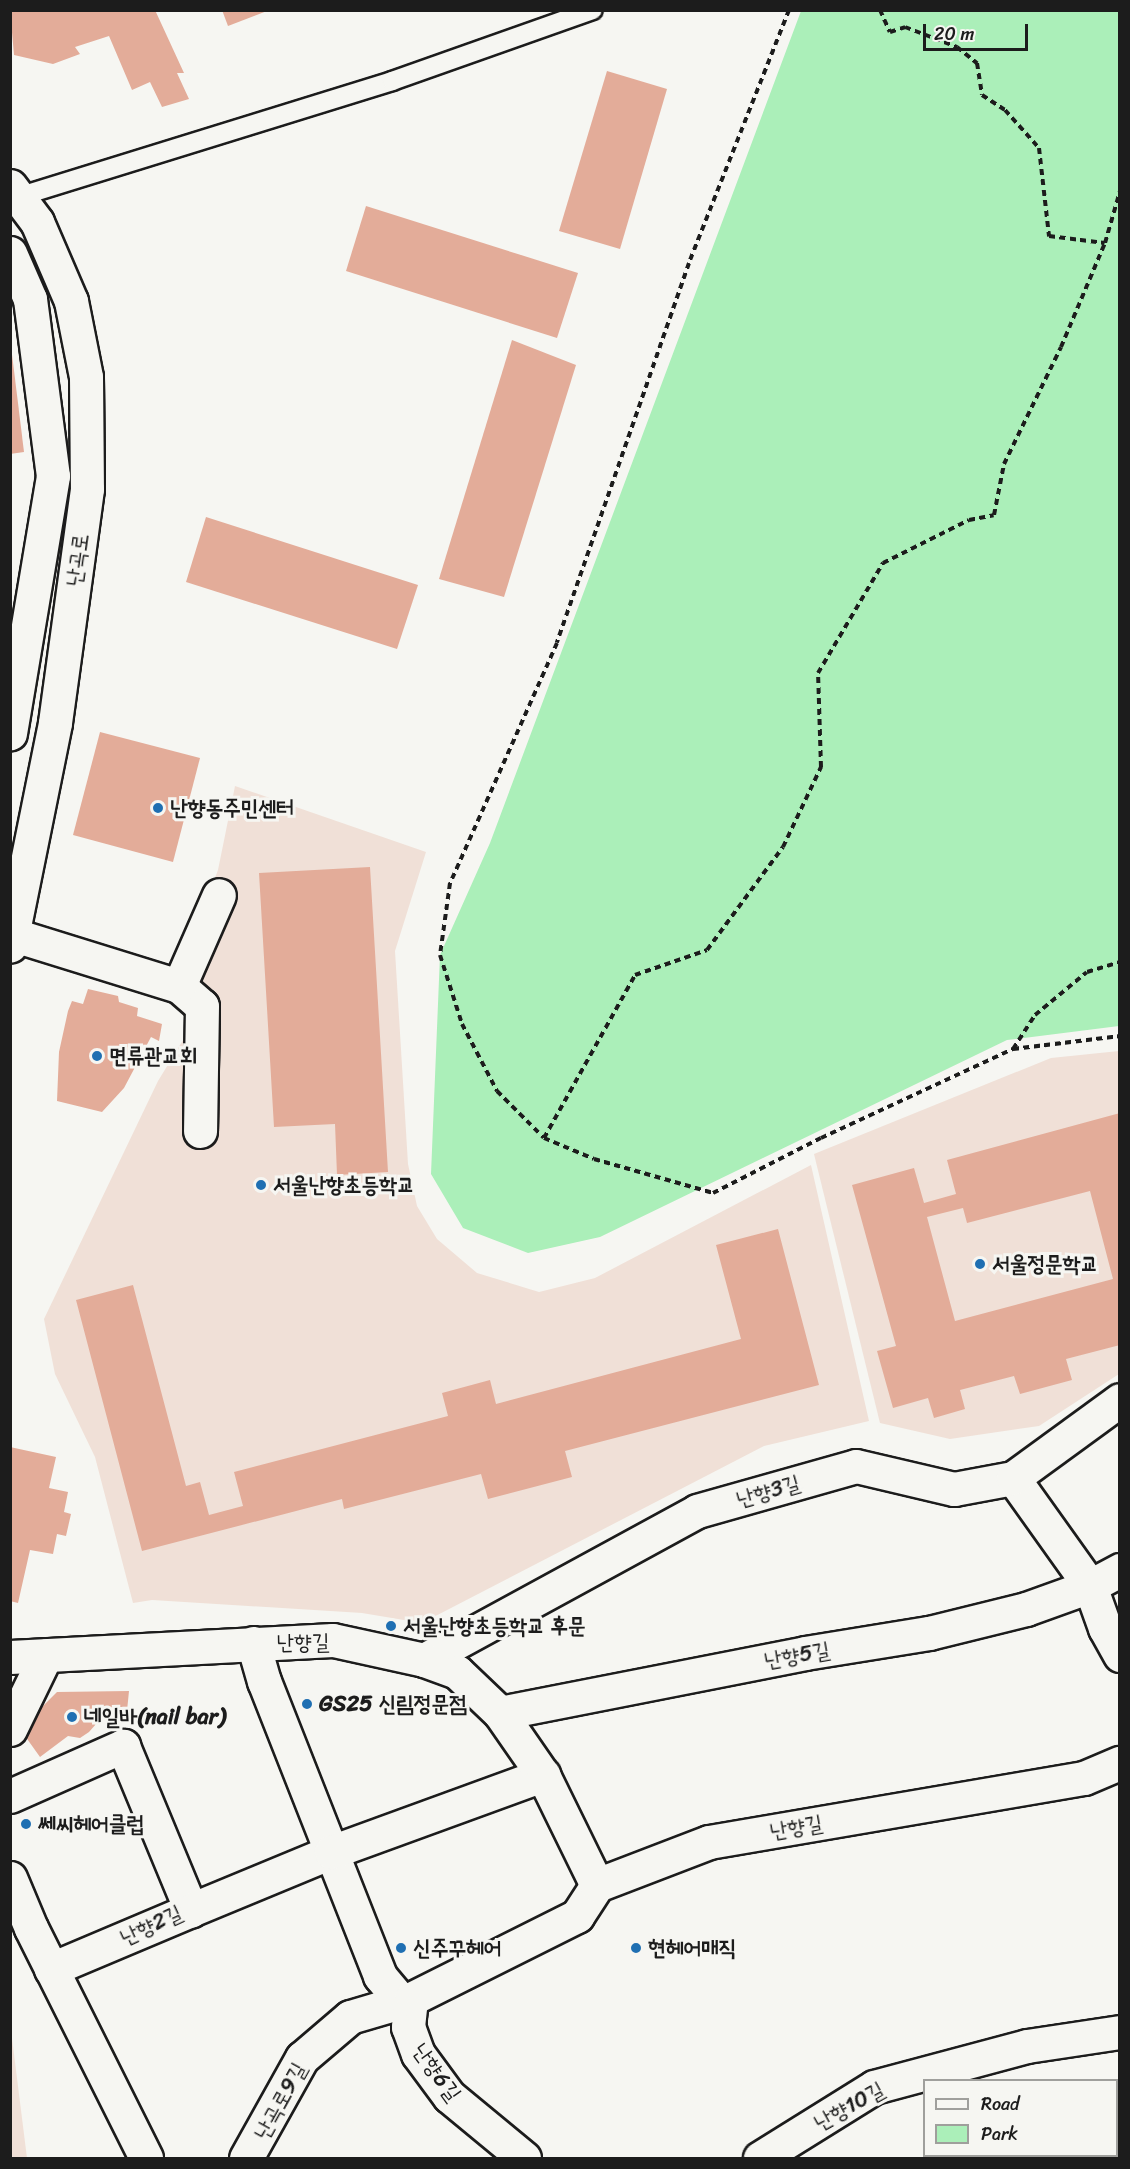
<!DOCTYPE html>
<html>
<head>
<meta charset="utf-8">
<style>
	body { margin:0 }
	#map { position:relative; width:1130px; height:2169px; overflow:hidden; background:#f6f6f2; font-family:Sriracha,"Poor Story",sans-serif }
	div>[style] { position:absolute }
	.built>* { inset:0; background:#f0e0d7 }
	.green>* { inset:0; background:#abefb9 }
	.building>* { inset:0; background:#e3ac99 }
	.path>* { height:4px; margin-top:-2px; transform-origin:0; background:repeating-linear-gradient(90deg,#1c1c1c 0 6px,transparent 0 10.5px) }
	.roads { filter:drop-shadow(2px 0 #1c1c1c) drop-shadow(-2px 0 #1c1c1c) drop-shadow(0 2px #1c1c1c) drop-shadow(0 -2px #1c1c1c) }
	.service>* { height:18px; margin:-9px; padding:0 9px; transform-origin:9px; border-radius:9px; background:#f6f6f2 }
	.minor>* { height:33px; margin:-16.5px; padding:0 16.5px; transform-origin:16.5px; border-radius:16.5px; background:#f6f6f2 }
	.tertiary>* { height:33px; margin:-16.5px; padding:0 16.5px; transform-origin:16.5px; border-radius:16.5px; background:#f6f6f2 }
	.secondary>* { height:33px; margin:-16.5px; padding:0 16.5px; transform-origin:16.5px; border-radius:16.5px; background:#f6f6f2 }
	.dots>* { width:16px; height:16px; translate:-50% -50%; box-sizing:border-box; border:3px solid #f6f6f2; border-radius:50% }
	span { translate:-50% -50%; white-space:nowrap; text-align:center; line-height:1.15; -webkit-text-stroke:6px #f6f6f2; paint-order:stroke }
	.street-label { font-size:22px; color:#1c1c1c }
	.poi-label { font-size:22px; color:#1c1c1c; font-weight:700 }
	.left { translate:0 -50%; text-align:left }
	.frame { position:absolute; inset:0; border:12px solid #1c1c1c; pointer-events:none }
	.legend { position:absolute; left:923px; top:2079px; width:195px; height:78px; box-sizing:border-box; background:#f6f6f2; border:2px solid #9f9f9c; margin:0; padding:8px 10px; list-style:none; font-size:18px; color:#1c1c1c }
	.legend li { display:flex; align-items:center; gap:12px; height:30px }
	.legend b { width:30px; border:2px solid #9f9f9c }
	.scale { position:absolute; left:923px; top:24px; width:105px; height:27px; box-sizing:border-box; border:3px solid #1c1c1c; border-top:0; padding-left:8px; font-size:18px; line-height:21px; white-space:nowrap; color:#1c1c1c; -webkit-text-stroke:4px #f6f6f2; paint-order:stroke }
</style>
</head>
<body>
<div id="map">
	<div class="built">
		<div style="clip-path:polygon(235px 786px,426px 852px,395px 951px,408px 1164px,417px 1206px,437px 1239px,477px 1273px,539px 1292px,595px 1278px,811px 1165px,869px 1421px,764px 1446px,422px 1623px,362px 1613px,152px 1600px,133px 1603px,95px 1457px,55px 1374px,44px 1319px,158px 1081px,191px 1027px,195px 930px,218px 870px)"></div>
		<div style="clip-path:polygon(1119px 1051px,1119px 1374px,1039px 1426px,950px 1439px,880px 1423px,814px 1154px,1051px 1058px)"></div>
		<div style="clip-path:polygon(11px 2018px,11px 2030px,27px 2158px,11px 2158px)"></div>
	</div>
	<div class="green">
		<div style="clip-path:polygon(801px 11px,1119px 11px,1119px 1026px,1007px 1040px,600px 1237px,528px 1253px,463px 1228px,431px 1174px,440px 955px,490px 843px)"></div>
	</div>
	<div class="building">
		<div style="clip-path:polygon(10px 10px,155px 10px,184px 73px,177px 73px,189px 99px,162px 107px,150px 82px,132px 90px,109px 36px,75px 47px,80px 54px,53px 64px,14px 55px)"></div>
		<div style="clip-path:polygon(222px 10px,267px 10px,267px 11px,228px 26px)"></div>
		<div style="clip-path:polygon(607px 71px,667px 89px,620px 249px,559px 231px)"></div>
		<div style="clip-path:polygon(366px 206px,578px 273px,557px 338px,346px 271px)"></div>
		<div style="clip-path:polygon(10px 338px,24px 452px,10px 454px)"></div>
		<div style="clip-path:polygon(512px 340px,576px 365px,504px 597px,439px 579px)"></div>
		<div style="clip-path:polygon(206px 517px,418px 585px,397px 649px,186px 582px)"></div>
		<div style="clip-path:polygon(100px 732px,200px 758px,173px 862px,73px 835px)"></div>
		<div style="clip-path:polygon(370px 867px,388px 1172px,337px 1175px,335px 1124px,274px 1127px,259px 873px)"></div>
		<div style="clip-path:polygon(88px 989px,118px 996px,119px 1002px,138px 1008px,137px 1016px,162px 1024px,159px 1041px,151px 1037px,124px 1088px,102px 1112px,57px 1101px,59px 1052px,68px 1011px,72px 1001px,83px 1004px)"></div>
		<div style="clip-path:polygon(evenodd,1120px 1113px,1120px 1345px,1066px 1359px,1072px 1380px,1020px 1394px,1014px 1376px,960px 1390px,965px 1409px,934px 1418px,928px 1398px,893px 1408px,877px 1351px,896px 1346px,852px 1185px,914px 1168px,924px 1203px,956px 1194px,947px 1160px,1120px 1113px,1090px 1191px,1113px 1279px,955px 1321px,927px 1217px,963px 1208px,967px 1223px,1090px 1191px)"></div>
		<div style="clip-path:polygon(778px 1229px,819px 1385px,565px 1451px,572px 1477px,488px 1499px,481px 1474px,344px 1509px,342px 1499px,142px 1551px,76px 1300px,133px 1285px,186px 1486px,200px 1482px,209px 1515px,243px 1506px,234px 1472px,448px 1416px,442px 1393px,490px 1380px,496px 1404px,741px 1339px,716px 1245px)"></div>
		<div style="clip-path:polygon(10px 1447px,56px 1457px,49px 1488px,68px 1492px,64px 1512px,71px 1514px,66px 1536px,57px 1534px,53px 1554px,30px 1550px,18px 1603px,10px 1601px)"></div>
		<div style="clip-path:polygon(129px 1691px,127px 1711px,104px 1715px,89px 1732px,80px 1738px,68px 1736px,40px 1757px,20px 1729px,57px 1692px)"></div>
	</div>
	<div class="path">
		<div style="left:789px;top:10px;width:272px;rotate:111.6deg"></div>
		<div style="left:689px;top:263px;width:402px;rotate:109.2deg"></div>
		<div style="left:557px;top:643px;width:263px;rotate:114deg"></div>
		<div style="left:450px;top:883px;width:73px;rotate:97.9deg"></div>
		<div style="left:440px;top:955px;width:72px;rotate:72.3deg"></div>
		<div style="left:462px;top:1024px;width:76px;rotate:62.4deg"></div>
		<div style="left:497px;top:1091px;width:66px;rotate:45deg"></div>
		<div style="left:544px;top:1138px;width:54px;rotate:22.8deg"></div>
		<div style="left:594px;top:1159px;width:124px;rotate:15.9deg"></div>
		<div style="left:713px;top:1193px;width:121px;rotate:-27deg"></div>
		<div style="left:821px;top:1138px;width:212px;rotate:-24.9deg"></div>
		<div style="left:1013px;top:1049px;width:108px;rotate:-6.9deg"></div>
		<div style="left:880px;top:10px;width:24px;rotate:66deg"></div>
		<div style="left:890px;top:32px;width:16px;rotate:-18deg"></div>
		<div style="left:905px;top:27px;width:56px;rotate:21deg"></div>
		<div style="left:957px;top:47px;width:26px;rotate:39deg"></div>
		<div style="left:977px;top:63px;width:32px;rotate:81deg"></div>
		<div style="left:982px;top:95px;width:27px;rotate:33deg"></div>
		<div style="left:1005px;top:110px;width:51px;rotate:48.2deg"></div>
		<div style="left:1039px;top:148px;width:89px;rotate:83.5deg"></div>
		<div style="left:1049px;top:236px;width:56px;rotate:7.1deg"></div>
		<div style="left:1105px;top:243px;width:54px;rotate:-73.9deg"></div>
		<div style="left:1013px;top:1049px;width:40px;rotate:-57.1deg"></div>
		<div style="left:1035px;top:1015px;width:67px;rotate:-39.6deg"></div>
		<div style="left:1087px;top:972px;width:34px;rotate:-17deg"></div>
		<div style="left:544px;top:1138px;width:187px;rotate:-60.8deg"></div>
		<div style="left:635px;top:975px;width:76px;rotate:-19.1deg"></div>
		<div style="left:707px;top:950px;width:128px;rotate:-53.6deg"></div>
		<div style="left:783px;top:847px;width:89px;rotate:-64.6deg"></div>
		<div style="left:821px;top:767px;width:94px;rotate:-91.8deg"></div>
		<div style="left:818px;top:673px;width:128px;rotate:-59.4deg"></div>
		<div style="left:883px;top:563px;width:96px;rotate:-26.6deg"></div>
		<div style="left:969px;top:520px;width:25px;rotate:-11deg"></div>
		<div style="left:994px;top:515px;width:52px;rotate:-78.9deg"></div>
		<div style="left:1004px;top:464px;width:130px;rotate:-64deg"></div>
		<div style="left:1061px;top:347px;width:113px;rotate:-67.1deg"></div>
	</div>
	<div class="roads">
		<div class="service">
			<div style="left:18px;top:197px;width:392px;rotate:-17.2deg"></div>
			<div style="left:392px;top:81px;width:213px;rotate:-19.5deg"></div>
		</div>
		<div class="minor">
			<div style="left:14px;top:935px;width:173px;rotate:17.2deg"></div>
			<div style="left:179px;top:986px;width:30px;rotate:41deg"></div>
			<div style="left:202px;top:1006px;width:125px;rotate:90.9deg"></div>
			<div style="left:179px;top:986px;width:99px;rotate:-66.3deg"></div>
			<div style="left:1013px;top:1478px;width:133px;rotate:54.5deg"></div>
			<div style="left:1090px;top:1586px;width:45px;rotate:70.3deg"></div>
			<div style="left:1105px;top:1628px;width:31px;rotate:61deg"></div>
			<div style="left:253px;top:1643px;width:40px;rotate:74deg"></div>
			<div style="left:264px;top:1681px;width:317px;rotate:68.5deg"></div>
			<div style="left:380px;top:1976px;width:35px;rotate:50deg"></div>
			<div style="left:424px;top:1660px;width:311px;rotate:-28.6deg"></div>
			<div style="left:697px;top:1511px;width:165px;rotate:-15.8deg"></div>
			<div style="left:856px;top:1466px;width:101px;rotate:13.2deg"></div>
			<div style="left:954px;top:1489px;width:60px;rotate:-10.6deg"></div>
			<div style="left:1013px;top:1478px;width:132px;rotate:-36.1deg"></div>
			<div style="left:500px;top:1713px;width:311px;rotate:-11.1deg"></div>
			<div style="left:805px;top:1653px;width:126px;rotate:-9.2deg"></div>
			<div style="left:929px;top:1633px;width:100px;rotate:-13.9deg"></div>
			<div style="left:1026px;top:1609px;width:68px;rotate:-19.8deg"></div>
			<div style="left:1090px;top:1586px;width:34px;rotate:-28deg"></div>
			<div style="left:10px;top:1729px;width:82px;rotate:-64.1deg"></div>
			<div style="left:10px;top:1796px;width:124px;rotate:-23.9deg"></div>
			<div style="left:123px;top:1746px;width:178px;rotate:67.5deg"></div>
			<div style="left:191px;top:1910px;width:152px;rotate:157.1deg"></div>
			<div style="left:10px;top:1878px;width:54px;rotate:67.2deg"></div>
			<div style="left:31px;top:1928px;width:257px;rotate:63.4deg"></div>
			<div style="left:191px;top:1910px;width:152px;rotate:-22.5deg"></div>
			<div style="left:331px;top:1852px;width:226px;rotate:-20deg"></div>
			<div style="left:246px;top:2158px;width:115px;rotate:-60.8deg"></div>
			<div style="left:302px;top:2058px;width:63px;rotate:-40.5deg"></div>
			<div style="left:350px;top:2017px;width:64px;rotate:-16.4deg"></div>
			<div style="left:524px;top:2158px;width:97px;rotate:-140.4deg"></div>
			<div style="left:449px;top:2096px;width:52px;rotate:-126.4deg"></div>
			<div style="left:418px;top:2054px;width:29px;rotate:-110deg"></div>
			<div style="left:408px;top:2027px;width:28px;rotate:-84deg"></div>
			<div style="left:411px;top:1999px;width:186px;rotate:-26.6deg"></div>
			<div style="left:577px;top:1916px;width:37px;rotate:-57deg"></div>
			<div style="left:760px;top:2158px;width:134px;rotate:-31.9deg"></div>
			<div style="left:874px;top:2087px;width:158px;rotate:-15deg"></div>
			<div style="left:1027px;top:2046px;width:94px;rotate:-8.6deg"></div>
		</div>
		<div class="tertiary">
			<div style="left:10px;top:1657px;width:323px;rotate:-3deg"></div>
			<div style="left:333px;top:1640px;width:93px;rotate:12.4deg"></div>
			<div style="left:424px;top:1660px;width:35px;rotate:20deg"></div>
			<div style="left:457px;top:1672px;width:59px;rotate:43.6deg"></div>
			<div style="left:500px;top:1713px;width:75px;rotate:55.3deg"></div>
			<div style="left:543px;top:1775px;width:123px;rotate:63.9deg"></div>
			<div style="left:597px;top:1885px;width:120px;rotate:-21deg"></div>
			<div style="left:709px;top:1842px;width:380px;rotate:-9.7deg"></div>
			<div style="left:1084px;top:1778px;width:39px;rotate:-23deg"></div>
		</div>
		<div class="secondary">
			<div style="left:10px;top:186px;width:45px;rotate:53.1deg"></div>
			<div style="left:37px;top:222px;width:86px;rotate:66.7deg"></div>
			<div style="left:71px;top:301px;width:77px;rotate:78.8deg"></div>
			<div style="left:86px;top:377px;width:112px;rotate:89.5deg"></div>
			<div style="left:87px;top:489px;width:236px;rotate:97.8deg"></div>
			<div style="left:55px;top:723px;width:227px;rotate:101.4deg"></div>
			<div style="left:10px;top:253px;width:50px;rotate:66.5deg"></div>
			<div style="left:30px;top:299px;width:178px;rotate:82.6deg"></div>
			<div style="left:53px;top:476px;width:261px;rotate:99.5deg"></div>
		</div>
	</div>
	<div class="dots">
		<div style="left:158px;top:808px;background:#1f6fb2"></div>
		<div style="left:97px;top:1056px;background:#1f6fb2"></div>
		<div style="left:261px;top:1185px;background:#1f6fb2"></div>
		<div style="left:980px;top:1264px;background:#1f6fb2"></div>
		<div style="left:391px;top:1626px;background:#1f6fb2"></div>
		<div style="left:307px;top:1704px;background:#1f6fb2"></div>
		<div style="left:72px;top:1717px;background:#1f6fb2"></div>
		<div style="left:26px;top:1824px;background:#1f6fb2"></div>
		<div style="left:401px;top:1948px;background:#1f6fb2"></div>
		<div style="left:636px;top:1948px;background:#1f6fb2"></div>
	</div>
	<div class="street-label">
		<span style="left:77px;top:560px;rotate:-82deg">난곡로</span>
		<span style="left:768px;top:1491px;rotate:-16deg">난향3길</span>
		<span style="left:303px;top:1642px;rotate:-1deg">난향길</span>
		<span style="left:797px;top:1655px;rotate:-10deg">난향5길</span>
		<span style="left:796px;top:1827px;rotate:-10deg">난향길</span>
		<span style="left:151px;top:1925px;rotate:-25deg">난향2길</span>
		<span style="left:437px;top:2072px;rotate:54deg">난향6길</span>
		<span style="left:280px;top:2101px;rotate:-61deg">난곡로9길</span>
		<span style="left:849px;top:2106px;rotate:-29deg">난향10길</span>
	</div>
	<div class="poi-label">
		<span class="left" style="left:170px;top:808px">난향동주민센터</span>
		<span class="left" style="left:109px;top:1056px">면류관교회</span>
		<span class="left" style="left:273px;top:1185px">서울난향초등학교</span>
		<span class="left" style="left:992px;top:1264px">서울정문학교</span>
		<span class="left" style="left:403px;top:1626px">서울난향초등학교 후문</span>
		<span class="left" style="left:319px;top:1704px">GS25 신림정문점</span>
		<span class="left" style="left:84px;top:1717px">네일바(nail bar)</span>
		<span class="left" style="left:38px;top:1824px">쎄씨헤어클럽</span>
		<span class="left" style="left:413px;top:1948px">신주꾸헤어</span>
		<span class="left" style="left:648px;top:1948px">현헤어매직</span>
	</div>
	<div class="frame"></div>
	<ul class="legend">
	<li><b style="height:8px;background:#f6f6f2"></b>Road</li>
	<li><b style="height:16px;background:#abefb9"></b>Park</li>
	</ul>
	<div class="scale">20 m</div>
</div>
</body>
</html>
